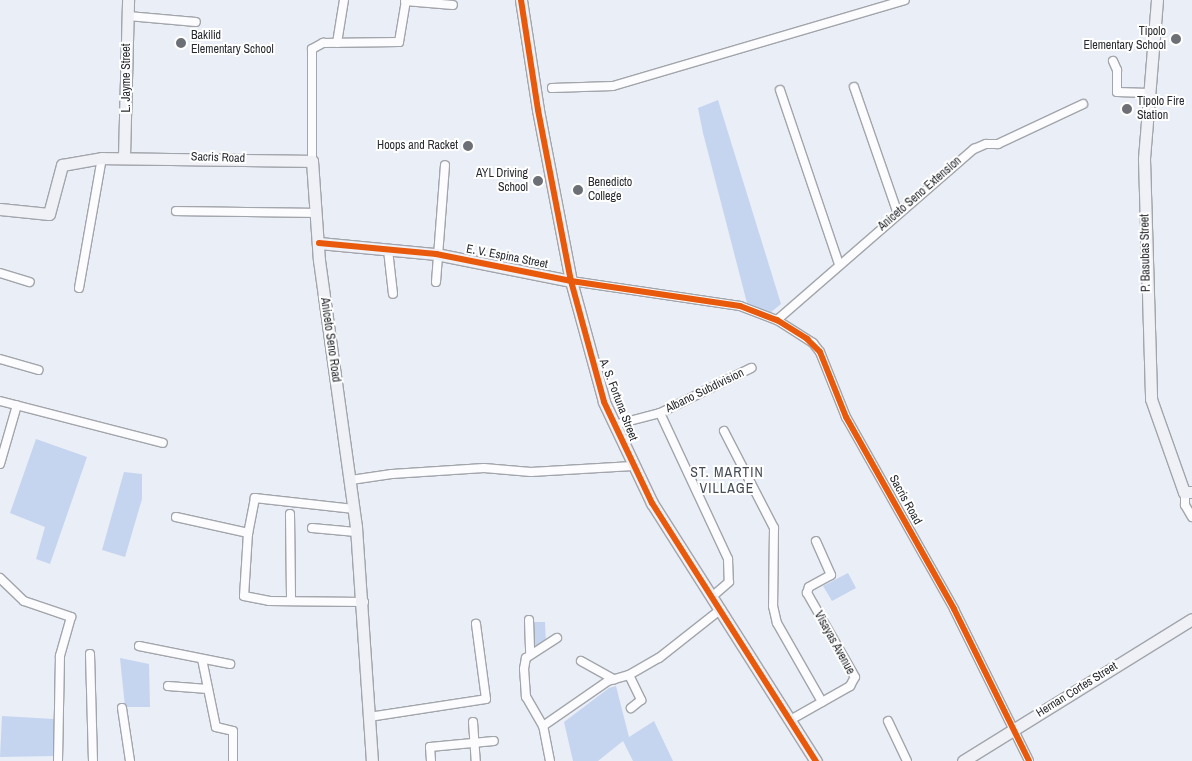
<!DOCTYPE html>
<html>
<head>
<meta charset="utf-8">
<style>
	body { margin:0 }
	#map { position:relative; width:1192px; height:761px; overflow:hidden; background:#eaeef6; font-family:"Archivo Narrow",sans-serif }
	div>[style] { position:absolute }
	.green>* { inset:0; background:#c5d5f0 }
	.roads { filter:drop-shadow(1px 0 #a2a5ab) drop-shadow(-1px 0 #a2a5ab) drop-shadow(0 1px #a2a5ab) drop-shadow(0 -1px #a2a5ab) }
	.street>* { height:8px; margin:-4px; padding:0 4px; transform-origin:4px; border-radius:4px; background:#fcfcfe }
	.secondary>* { height:11px; margin:-5.5px; padding:0 5.5px; transform-origin:5.5px; border-radius:5.5px; background:#eff1f6 }
	.cycleway>* { height:6px; margin:-3px; padding:0 3px; transform-origin:3px; border-radius:3px; background:#e8590c }
	.dots>* { width:14px; height:14px; translate:-50% -50%; box-sizing:border-box; border:2px solid #fff; border-radius:50% }
	span { translate:-50% -50%; white-space:nowrap; text-align:center; line-height:1.15; -webkit-text-stroke:4px #fff; paint-order:stroke }
	.poi-label { font-size:12px; color:#282b30 }
	.right { translate:-100% -50%; text-align:right }
	.left { translate:0 -50%; text-align:left }
	.street-label { font-size:12px; color:#282b30 }
	.neighbourhood-label { font-size:14px; color:#464c57; letter-spacing:1px }
</style>
</head>
<body>
<div id="map">
	<div class="green">
		<div style="clip-path:polygon(718px 100px,781px 304px,770px 313px,747px 303px,703px 133px,698px 108px)"></div>
		<div style="clip-path:polygon(36px 439px,87px 457px,50px 564px,36px 559px,45px 527px,10px 513px)"></div>
		<div style="clip-path:polygon(124px 472px,142px 474px,142px 499px,125px 557px,102px 550px)"></div>
		<div style="clip-path:polygon(848px 573px,856px 588px,832px 601px,823px 586px)"></div>
		<div style="clip-path:polygon(532px 622px,545px 622px,546px 645px,534px 646px)"></div>
		<div style="clip-path:polygon(120px 658px,149px 664px,150px 707px,125px 707px)"></div>
		<div style="clip-path:polygon(616px 686px,629px 737px,654px 721px,673px 761px,633px 761px,623px 741px,598px 761px,573px 761px,564px 722px,609px 688px)"></div>
		<div style="clip-path:polygon(2px 716px,54px 719px,54px 756px,0 757px)"></div>
	</div>
	<div class="roads">
		<div class="street">
			<div style="left:405px;top:1px;width:48px;rotate:4.8deg"></div>
			<div style="left:128px;top:16px;width:68px;rotate:5deg"></div>
			<div style="left:337px;top:43px;width:44px;rotate:-80.8deg"></div>
			<div style="left:1113px;top:61px;width:10px;rotate:66deg"></div>
			<div style="left:1117px;top:70px;width:22px;rotate:90deg"></div>
			<div style="left:1117px;top:92px;width:32px;rotate:2deg"></div>
			<div style="left:854px;top:87px;width:134px;rotate:70.9deg"></div>
			<div style="left:552px;top:88px;width:61px;rotate:-1.9deg"></div>
			<div style="left:613px;top:86px;width:304px;rotate:-16.4deg"></div>
			<div style="left:780px;top:90px;width:184px;rotate:71.3deg"></div>
			<div style="left:312px;top:161px;width:112px;rotate:-90deg"></div>
			<div style="left:312px;top:49px;width:13px;rotate:-29deg"></div>
			<div style="left:323px;top:43px;width:76px;rotate:-0.8deg"></div>
			<div style="left:399px;top:42px;width:43px;rotate:-80.5deg"></div>
			<div style="left:176px;top:211px;width:141px;rotate:0.8deg"></div>
			<div style="left:388px;top:250px;width:44px;rotate:83.5deg"></div>
			<div style="left:0;top:273px;width:31px;rotate:17deg"></div>
			<div style="left:571px;top:281px;width:171px;rotate:8.4deg"></div>
			<div style="left:740px;top:306px;width:40px;rotate:21deg"></div>
			<div style="left:777px;top:320px;width:43px;rotate:32.6deg"></div>
			<div style="left:813px;top:343px;width:11px;rotate:52deg"></div>
			<div style="left:820px;top:352px;width:70px;rotate:68.2deg"></div>
			<div style="left:846px;top:417px;width:220px;rotate:60.6deg"></div>
			<div style="left:954px;top:609px;width:169px;rotate:63.7deg"></div>
			<div style="left:436px;top:282px;width:117px;rotate:-85.6deg"></div>
			<div style="left:79px;top:288px;width:132px;rotate:-80deg"></div>
			<div style="left:777px;top:320px;width:261px;rotate:-41deg"></div>
			<div style="left:974px;top:149px;width:13px;rotate:-23deg"></div>
			<div style="left:986px;top:144px;width:12px"></div>
			<div style="left:998px;top:144px;width:94px;rotate:-25.2deg"></div>
			<div style="left:0;top:359px;width:40px;rotate:16deg"></div>
			<div style="left:0;top:401px;width:168px;rotate:14.4deg"></div>
			<div style="left:660px;top:413px;width:161px;rotate:65deg"></div>
			<div style="left:728px;top:559px;width:23px;rotate:88deg"></div>
			<div style="left:729px;top:582px;width:21px;rotate:139deg"></div>
			<div style="left:614px;top:425px;width:48px;rotate:-14.6deg"></div>
			<div style="left:660px;top:413px;width:102px;rotate:-26.3deg"></div>
			<div style="left:724px;top:431px;width:109px;rotate:62.7deg"></div>
			<div style="left:774px;top:528px;width:78px;rotate:90.7deg"></div>
			<div style="left:773px;top:606px;width:17px;rotate:77deg"></div>
			<div style="left:777px;top:623px;width:91px;rotate:60.3deg"></div>
			<div style="left:0;top:464px;width:61px;rotate:-73.9deg"></div>
			<div style="left:351px;top:480px;width:41px;rotate:-8.3deg"></div>
			<div style="left:392px;top:474px;width:92px;rotate:-3.7deg"></div>
			<div style="left:484px;top:468px;width:47px;rotate:4.9deg"></div>
			<div style="left:531px;top:472px;width:102px;rotate:-3.4deg"></div>
			<div style="left:1185px;top:494px;width:11px;rotate:90deg"></div>
			<div style="left:1185px;top:505px;width:14px;rotate:60deg"></div>
			<div style="left:354px;top:509px;width:100px;rotate:-173.7deg"></div>
			<div style="left:255px;top:498px;width:36px;rotate:101deg"></div>
			<div style="left:248px;top:533px;width:63px;rotate:93.6deg"></div>
			<div style="left:244px;top:596px;width:25px;rotate:11deg"></div>
			<div style="left:269px;top:601px;width:95px;rotate:0.6deg"></div>
			<div style="left:290px;top:514px;width:86px;rotate:89.3deg"></div>
			<div style="left:176px;top:517px;width:74px;rotate:12.5deg"></div>
			<div style="left:312px;top:528px;width:44px;rotate:5.2deg"></div>
			<div style="left:0;top:578px;width:33px;rotate:44deg"></div>
			<div style="left:24px;top:601px;width:50px;rotate:18.8deg"></div>
			<div style="left:71px;top:617px;width:41px;rotate:105.8deg"></div>
			<div style="left:60px;top:656px;width:105px;rotate:91.1deg"></div>
			<div style="left:529px;top:620px;width:34px;rotate:88deg"></div>
			<div style="left:139px;top:646px;width:93px;rotate:11.2deg"></div>
			<div style="left:90px;top:654px;width:107px;rotate:88.4deg"></div>
			<div style="left:202px;top:659px;width:69px;rotate:78.4deg"></div>
			<div style="left:216px;top:727px;width:17px;rotate:13deg"></div>
			<div style="left:233px;top:731px;width:30px;rotate:90deg"></div>
			<div style="left:581px;top:661px;width:38px;rotate:29deg"></div>
			<div style="left:629px;top:675px;width:28px;rotate:64deg"></div>
			<div style="left:641px;top:700px;width:13px;rotate:141deg"></div>
			<div style="left:168px;top:686px;width:40px;rotate:4.3deg"></div>
			<div style="left:122px;top:708px;width:54px;rotate:81.4deg"></div>
			<div style="left:369px;top:717px;width:118px;rotate:-8.7deg"></div>
			<div style="left:486px;top:699px;width:76px;rotate:-97.6deg"></div>
			<div style="left:792px;top:719px;width:67px;rotate:-29.6deg"></div>
			<div style="left:850px;top:686px;width:10px;rotate:-61deg"></div>
			<div style="left:855px;top:677px;width:97px;rotate:-119.7deg"></div>
			<div style="left:807px;top:593px;width:6px;rotate:-72deg"></div>
			<div style="left:809px;top:587px;width:25px;rotate:-29deg"></div>
			<div style="left:831px;top:575px;width:37px;rotate:-114deg"></div>
			<div style="left:888px;top:721px;width:44px;rotate:64.6deg"></div>
			<div style="left:473px;top:722px;width:39px;rotate:86deg"></div>
			<div style="left:543px;top:726px;width:79px;rotate:-34.7deg"></div>
			<div style="left:608px;top:681px;width:22px;rotate:-16deg"></div>
			<div style="left:629px;top:675px;width:34px;rotate:-30deg"></div>
			<div style="left:659px;top:658px;width:79px;rotate:-38.3deg"></div>
			<div style="left:431px;top:761px;width:14px;rotate:-94deg"></div>
			<div style="left:430px;top:747px;width:64px;rotate:-5.4deg"></div>
			<div style="left:550px;top:761px;width:36px;rotate:-101deg"></div>
			<div style="left:543px;top:726px;width:34px;rotate:-120deg"></div>
			<div style="left:526px;top:697px;width:28px;rotate:-94deg"></div>
			<div style="left:524px;top:669px;width:11px;rotate:-80deg"></div>
			<div style="left:526px;top:658px;width:37px;rotate:-33deg"></div>
		</div>
		<div class="secondary">
			<div style="left:521px;top:0;width:111px;rotate:81.2deg"></div>
			<div style="left:538px;top:110px;width:174px;rotate:79.1deg"></div>
			<div style="left:571px;top:281px;width:125px;rotate:74.7deg"></div>
			<div style="left:604px;top:402px;width:112px;rotate:64.6deg"></div>
			<div style="left:652px;top:503px;width:306px;rotate:57.6deg"></div>
			<div style="left:1157px;top:0;width:160px;rotate:94.7deg"></div>
			<div style="left:1144px;top:159px;width:240px;rotate:88.3deg"></div>
			<div style="left:1151px;top:399px;width:99px;rotate:70.5deg"></div>
			<div style="left:1184px;top:492px;width:8px"></div>
			<div style="left:124px;top:156px;width:156px;rotate:-88.5deg"></div>
			<div style="left:0;top:209px;width:49px;rotate:5.8deg"></div>
			<div style="left:49px;top:214px;width:51px;rotate:-75.1deg"></div>
			<div style="left:62px;top:165px;width:41px;rotate:-9.9deg"></div>
			<div style="left:102px;top:158px;width:210px;rotate:0.8deg"></div>
			<div style="left:312px;top:161px;width:99px;rotate:86deg"></div>
			<div style="left:319px;top:260px;width:270px;rotate:82.1deg"></div>
			<div style="left:356px;top:527px;width:235px;rotate:86.1deg"></div>
			<div style="left:319px;top:243px;width:118px;rotate:5.4deg"></div>
			<div style="left:436px;top:254px;width:138px;rotate:11.3deg"></div>
			<div style="left:963px;top:761px;width:269px;rotate:-31.8deg"></div>
		</div>
	</div>
	<div class="cycleway">
		<div style="left:521px;top:0;width:111px;rotate:81.2deg"></div>
		<div style="left:538px;top:110px;width:174px;rotate:79.1deg"></div>
		<div style="left:571px;top:281px;width:125px;rotate:74.7deg"></div>
		<div style="left:604px;top:402px;width:112px;rotate:64.6deg"></div>
		<div style="left:652px;top:503px;width:306px;rotate:57.6deg"></div>
		<div style="left:319px;top:243px;width:118px;rotate:5.4deg"></div>
		<div style="left:436px;top:254px;width:138px;rotate:11.3deg"></div>
		<div style="left:571px;top:281px;width:171px;rotate:8.4deg"></div>
		<div style="left:740px;top:306px;width:40px;rotate:21deg"></div>
		<div style="left:777px;top:320px;width:36px;rotate:32deg"></div>
		<div style="left:807px;top:339px;width:18px;rotate:45deg"></div>
		<div style="left:820px;top:352px;width:70px;rotate:68.2deg"></div>
		<div style="left:846px;top:417px;width:220px;rotate:60.6deg"></div>
		<div style="left:954px;top:609px;width:169px;rotate:63.7deg"></div>
	</div>
	<div class="dots">
		<div style="left:1176px;top:39px;background:#6c6f75"></div>
		<div style="left:181px;top:43px;background:#6c6f75"></div>
		<div style="left:1127px;top:109px;background:#6c6f75"></div>
		<div style="left:468px;top:146px;background:#6c6f75"></div>
		<div style="left:538px;top:181px;background:#6c6f75"></div>
		<div style="left:578px;top:190px;background:#6c6f75"></div>
	</div>
	<div class="poi-label">
		<span class="right" style="left:1166px;top:39px">Tipolo<br>Elementary School</span>
		<span class="left" style="left:191px;top:43px">Bakilid<br>Elementary School</span>
		<span class="left" style="left:1137px;top:109px">Tipolo Fire<br>Station</span>
		<span class="right" style="left:458px;top:146px">Hoops and Racket</span>
		<span class="right" style="left:528px;top:181px">AYL Driving<br>School</span>
		<span class="left" style="left:588px;top:190px">Benedicto<br>College</span>
	</div>
	<div class="street-label">
		<span style="left:127px;top:78px;rotate:-90deg">L. Jayme Street</span>
		<span style="left:218px;top:158px;rotate:2deg">Sacris Road</span>
		<span style="left:920px;top:194px;rotate:-41deg">Aniceto Seno Extension</span>
		<span style="left:1146px;top:253px;rotate:-91deg">P. Basubas Street</span>
		<span style="left:507px;top:257px;rotate:11deg">E. V. Espina Street</span>
		<span style="left:330px;top:340px;rotate:82deg">Aniceto Seno Road</span>
		<span style="left:705px;top:391px;rotate:-26deg">Albano Subdivision</span>
		<span style="left:618px;top:400px;rotate:69deg">A. S. Fortuna Street</span>
		<span style="left:905px;top:500px;rotate:61deg">Sacris Road</span>
		<span style="left:834px;top:643px;rotate:61deg">Visayas Avenue</span>
		<span style="left:1077px;top:690px;rotate:-32deg">Hernan Cortes Street</span>
	</div>
	<div class="neighbourhood-label">
		<span style="left:727px;top:480px">ST. MARTIN<br>VILLAGE</span>
	</div>
</div>
</body>
</html>
